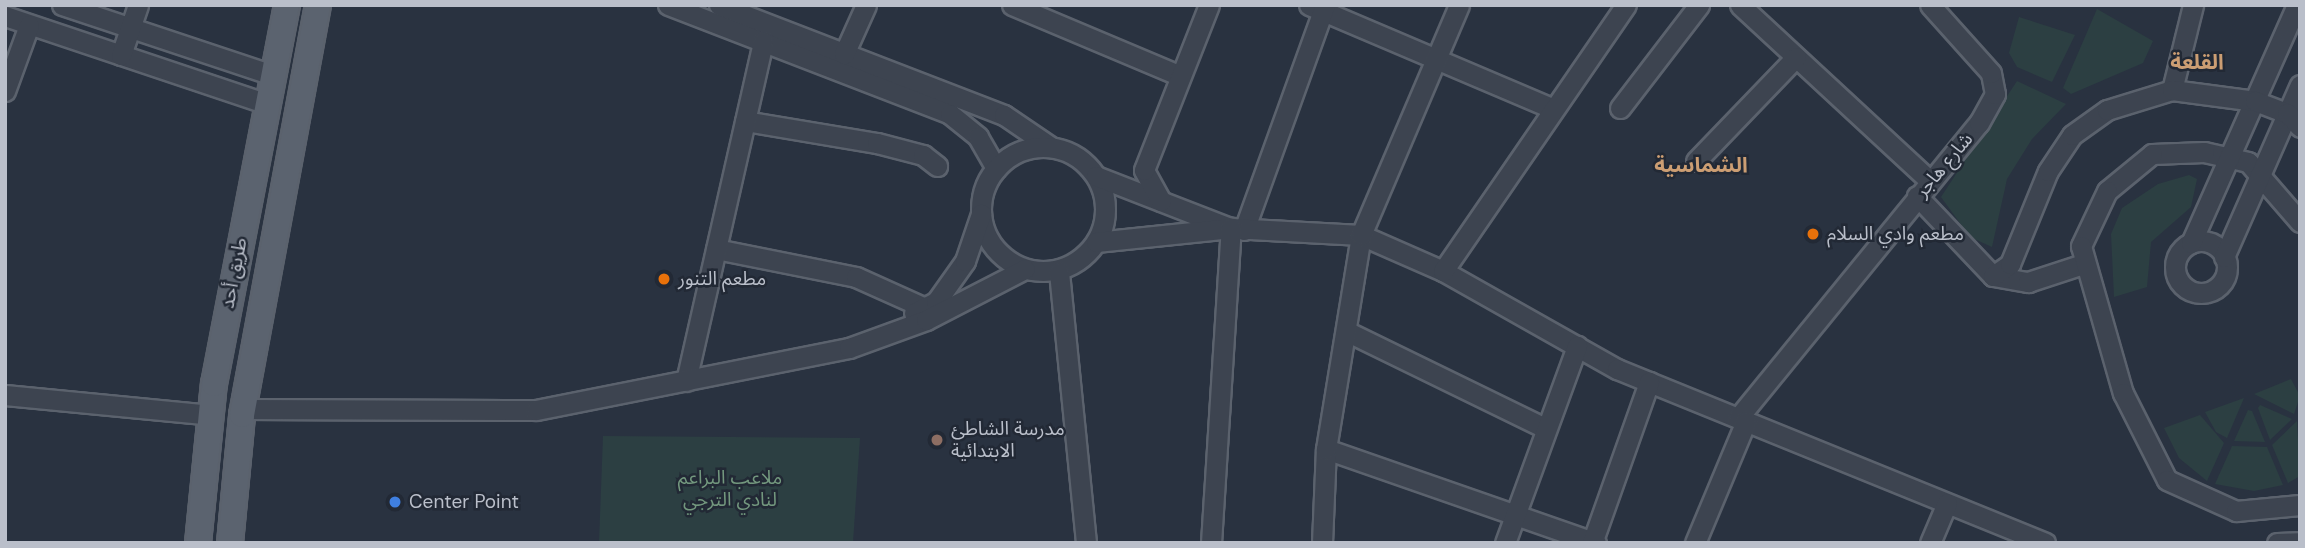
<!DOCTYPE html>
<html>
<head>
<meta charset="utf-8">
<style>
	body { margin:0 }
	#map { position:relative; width:2305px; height:548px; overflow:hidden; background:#293240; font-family:"DM Sans","Noto Sans Arabic",sans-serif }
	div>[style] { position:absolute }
	.green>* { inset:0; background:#2c3f42 }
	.roads { filter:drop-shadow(2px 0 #5b626d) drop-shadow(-2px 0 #5b626d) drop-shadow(0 2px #5b626d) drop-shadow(0 -2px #5b626d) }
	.minor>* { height:19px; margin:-9.5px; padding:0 9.5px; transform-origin:9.5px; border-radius:9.5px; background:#3d4450 }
	.minor>.ring { margin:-9.5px; padding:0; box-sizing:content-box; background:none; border:19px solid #3d4450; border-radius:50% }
	.major>* { height:24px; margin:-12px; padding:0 12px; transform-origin:12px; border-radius:12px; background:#5b636f }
	.dots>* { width:19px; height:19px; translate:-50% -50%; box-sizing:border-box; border:4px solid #222935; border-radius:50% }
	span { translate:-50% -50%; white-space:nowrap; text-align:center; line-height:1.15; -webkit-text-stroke:5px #222935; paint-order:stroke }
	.street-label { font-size:19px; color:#babfca }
	.poi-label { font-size:19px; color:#babfca }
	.left { translate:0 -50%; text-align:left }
	.park-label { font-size:19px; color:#73987e }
	.neighbourhood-label { font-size:21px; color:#cc9e73; font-weight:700 }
	.frame { position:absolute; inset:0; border:7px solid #babfca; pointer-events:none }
</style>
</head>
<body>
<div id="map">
	<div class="green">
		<div style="clip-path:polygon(2097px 9px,2153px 41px,2143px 63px,2071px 94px,2063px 88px)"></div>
		<div style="clip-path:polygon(2019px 17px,2075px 35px,2052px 82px,2017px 67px,2009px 53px)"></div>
		<div style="clip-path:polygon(2017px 81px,2066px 104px,2032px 139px,2007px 179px,1992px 247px,1970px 237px,1941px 197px)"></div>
		<div style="clip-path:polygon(2189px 175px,2197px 179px,2191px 207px,2151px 242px,2147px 287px,2114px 297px,2111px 234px,2122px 208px,2158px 184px)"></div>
		<div style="clip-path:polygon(2291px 379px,2300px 396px,2294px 414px,2254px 394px)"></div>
		<div style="clip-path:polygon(2244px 398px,2227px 438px,2216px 432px,2205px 412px)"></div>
		<div style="clip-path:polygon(2260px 405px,2292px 419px,2270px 440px,2258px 408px)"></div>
		<div style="clip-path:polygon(2248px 410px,2252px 411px,2265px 442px,2234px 441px)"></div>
		<div style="clip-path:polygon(2200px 415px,2224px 443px,2207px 481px,2179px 458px,2164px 428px)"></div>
		<div style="clip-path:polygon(2297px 421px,2300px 476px,2288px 483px,2272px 445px)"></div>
		<div style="clip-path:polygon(603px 436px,860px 438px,853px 543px,599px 543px)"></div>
		<div style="clip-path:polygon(2232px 446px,2267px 447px,2283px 485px,2254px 491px,2215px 484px)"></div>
	</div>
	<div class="roads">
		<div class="minor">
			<div style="left:62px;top:5px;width:222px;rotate:18.4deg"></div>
			<div style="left:668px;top:5px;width:302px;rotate:21.1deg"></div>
			<div style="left:950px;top:114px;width:36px;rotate:39deg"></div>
			<div style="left:978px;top:137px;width:36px;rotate:60deg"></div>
			<div style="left:719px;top:5px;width:305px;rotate:21.1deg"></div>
			<div style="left:1004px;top:115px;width:57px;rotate:34.2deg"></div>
			<div style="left:1012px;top:5px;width:183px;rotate:22.8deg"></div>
			<div style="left:1309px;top:5px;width:264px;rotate:23deg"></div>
			<div style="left:1740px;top:5px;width:259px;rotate:42.8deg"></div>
			<div style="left:5px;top:16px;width:277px;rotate:18.5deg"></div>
			<div style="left:844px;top:54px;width:54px;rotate:-65.8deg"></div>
			<div style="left:121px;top:55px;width:53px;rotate:-71.2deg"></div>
			<div style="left:2172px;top:90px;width:88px;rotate:-76.1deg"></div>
			<div style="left:5px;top:91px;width:70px;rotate:-70deg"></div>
			<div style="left:1620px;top:108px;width:130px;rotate:-52.5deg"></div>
			<div style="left:745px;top:121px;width:134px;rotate:9.5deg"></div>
			<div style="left:877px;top:143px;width:48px;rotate:14.6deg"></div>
			<div style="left:923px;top:155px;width:18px;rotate:38deg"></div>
			<div class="ring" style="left:981px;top:147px;width:105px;height:105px"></div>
			<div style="left:1696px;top:161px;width:144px;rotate:-46.1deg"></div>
			<div style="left:1096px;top:176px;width:144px;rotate:21.2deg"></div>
			<div style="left:1917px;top:196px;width:110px;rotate:46.5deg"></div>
			<div style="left:1993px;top:276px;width:36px;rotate:10deg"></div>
			<div style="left:2028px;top:282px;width:58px;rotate:-18.1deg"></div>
			<div style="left:1161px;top:201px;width:35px;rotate:-119deg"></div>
			<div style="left:1144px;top:170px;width:177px;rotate:-68.5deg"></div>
			<div style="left:2300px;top:222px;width:79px;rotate:-130.9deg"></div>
			<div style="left:2248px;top:162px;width:45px;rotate:-167.2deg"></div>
			<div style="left:2204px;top:152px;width:52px;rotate:177.8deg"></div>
			<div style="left:2152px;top:154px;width:58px;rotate:140.6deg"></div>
			<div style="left:2107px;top:191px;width:61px;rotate:115.3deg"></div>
			<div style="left:2081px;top:246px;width:153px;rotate:74.1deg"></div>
			<div style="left:2123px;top:393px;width:97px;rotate:63.2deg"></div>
			<div style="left:2167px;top:480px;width:76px;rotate:24.2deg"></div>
			<div style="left:2236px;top:511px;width:64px;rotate:-5.4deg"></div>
			<div style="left:1244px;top:230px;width:239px;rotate:-70.2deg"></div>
			<div class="ring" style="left:2175px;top:241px;width:33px;height:33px"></div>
			<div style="left:1096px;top:242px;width:136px;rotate:-5.9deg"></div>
			<div style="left:1231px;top:228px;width:130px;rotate:3.1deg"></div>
			<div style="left:1361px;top:235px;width:90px;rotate:23.7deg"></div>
			<div style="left:1443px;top:271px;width:200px;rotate:29.4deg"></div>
			<div style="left:1617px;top:369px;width:462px;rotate:22.1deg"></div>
			<div style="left:2191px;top:243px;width:261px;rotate:-66deg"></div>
			<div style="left:716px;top:249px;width:143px;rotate:11.3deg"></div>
			<div style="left:856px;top:277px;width:76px;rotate:24.2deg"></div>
			<div style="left:2224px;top:257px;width:188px;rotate:-66.2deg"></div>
			<div style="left:1443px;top:271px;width:323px;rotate:-55.5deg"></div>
			<div style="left:1059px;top:272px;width:272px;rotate:84.3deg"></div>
			<div style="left:1993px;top:276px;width:21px;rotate:-35deg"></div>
			<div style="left:2010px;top:264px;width:100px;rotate:-67.8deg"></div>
			<div style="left:2048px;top:171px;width:43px;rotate:-56.3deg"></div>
			<div style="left:2072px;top:135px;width:43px;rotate:-35.5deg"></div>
			<div style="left:2107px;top:110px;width:68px;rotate:-17.1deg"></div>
			<div style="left:2172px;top:90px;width:84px;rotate:7.5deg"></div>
			<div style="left:2255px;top:101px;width:34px;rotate:21deg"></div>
			<div style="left:2287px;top:113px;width:19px;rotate:47deg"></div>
			<div style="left:914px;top:313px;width:25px;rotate:-27deg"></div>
			<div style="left:936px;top:302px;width:50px;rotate:-54.7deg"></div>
			<div style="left:965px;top:261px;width:50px;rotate:-71.2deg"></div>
			<div style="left:1346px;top:331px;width:219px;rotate:26deg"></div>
			<div style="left:686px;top:381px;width:348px;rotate:-77.2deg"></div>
			<div style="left:5px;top:395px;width:207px;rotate:5.5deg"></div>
			<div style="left:243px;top:409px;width:293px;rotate:0.2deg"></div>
			<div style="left:536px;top:410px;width:319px;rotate:-11.2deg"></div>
			<div style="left:849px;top:348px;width:82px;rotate:-20deg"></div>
			<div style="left:926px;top:320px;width:111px;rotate:-27.3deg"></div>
			<div style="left:1738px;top:418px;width:381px;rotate:-50.8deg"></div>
			<div style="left:1979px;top:123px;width:33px;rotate:-61deg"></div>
			<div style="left:1995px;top:94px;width:21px;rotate:-101deg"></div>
			<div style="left:1991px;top:73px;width:91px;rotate:-131.9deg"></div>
			<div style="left:1326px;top:449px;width:286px;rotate:19.2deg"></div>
			<div style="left:1211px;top:543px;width:316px;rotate:-86.4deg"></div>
			<div style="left:1322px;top:543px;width:94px;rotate:-87.6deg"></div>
			<div style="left:1326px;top:449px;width:217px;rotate:-80.7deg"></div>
			<div style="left:1361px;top:235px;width:250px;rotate:-66.9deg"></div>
			<div style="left:1505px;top:543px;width:210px;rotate:-69.9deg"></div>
			<div style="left:1592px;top:543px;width:171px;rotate:-70.5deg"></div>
			<div style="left:1695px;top:543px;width:132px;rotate:-67.3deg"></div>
			<div style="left:1930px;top:543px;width:43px;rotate:-67deg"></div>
			<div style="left:2277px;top:543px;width:23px;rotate:-2deg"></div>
		</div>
		<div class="major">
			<div style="left:198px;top:543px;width:160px;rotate:-84.3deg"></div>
			<div style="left:214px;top:384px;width:386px;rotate:-79.1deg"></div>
			<div style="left:230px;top:543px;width:129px;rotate:-84.6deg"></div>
			<div style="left:242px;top:415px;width:417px;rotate:-79.5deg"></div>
		</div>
	</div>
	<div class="dots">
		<div style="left:1813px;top:234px;background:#e8710a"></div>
		<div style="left:664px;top:279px;background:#e8710a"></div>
		<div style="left:937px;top:440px;background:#8d6e63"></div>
		<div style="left:395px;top:502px;background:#3f7fe0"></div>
	</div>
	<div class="street-label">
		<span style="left:1944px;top:165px;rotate:-50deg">شارع هاجر</span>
		<span style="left:234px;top:273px;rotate:-79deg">طريق أحد</span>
	</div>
	<div class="poi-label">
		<span class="left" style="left:1827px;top:234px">مطعم وادي السلام</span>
		<span class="left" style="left:678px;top:279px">مطعم التنور</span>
		<span class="left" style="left:951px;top:440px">مدرسة الشاطئ<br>الابتدائية</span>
		<span class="left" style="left:409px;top:502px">Center Point</span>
	</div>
	<div class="park-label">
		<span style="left:730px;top:489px">ملاعب البراعم<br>لنادي الترجي</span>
	</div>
	<div class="neighbourhood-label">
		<span style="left:2197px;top:62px">القلعة</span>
		<span style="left:1701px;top:165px">الشماسية</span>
	</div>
	<div class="frame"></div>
</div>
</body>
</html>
